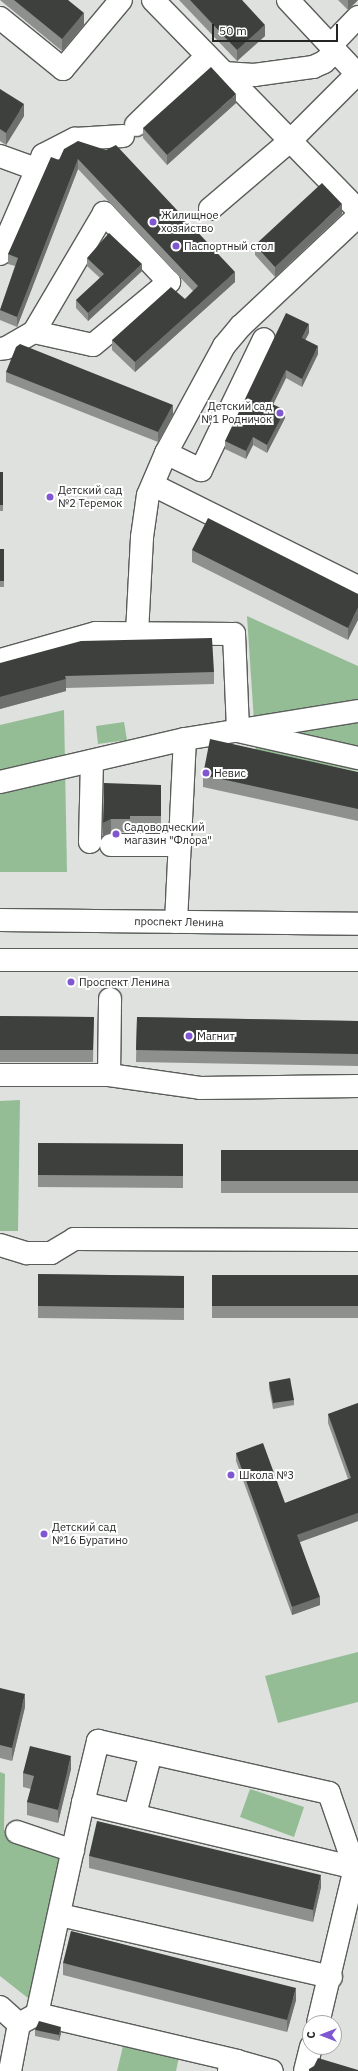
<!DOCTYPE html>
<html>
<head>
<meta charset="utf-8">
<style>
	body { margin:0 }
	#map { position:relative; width:358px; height:2071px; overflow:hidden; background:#dee1de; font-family:"IBM Plex Sans",sans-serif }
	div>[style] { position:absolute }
	.green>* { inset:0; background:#94bd95 }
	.roads { filter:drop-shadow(1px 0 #5a5d5a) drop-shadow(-1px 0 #5a5d5a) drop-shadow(0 1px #5a5d5a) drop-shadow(0 -1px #5a5d5a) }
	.minor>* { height:22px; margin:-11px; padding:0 11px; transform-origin:11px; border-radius:11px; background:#fff }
	.major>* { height:22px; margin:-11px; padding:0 11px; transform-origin:11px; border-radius:11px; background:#fff }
	.wall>* { inset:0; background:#8e908e }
	.shaded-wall>* { inset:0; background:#6d706d }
	.building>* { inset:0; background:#3d403d }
	.dots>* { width:11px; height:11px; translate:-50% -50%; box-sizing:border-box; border:2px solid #fff; border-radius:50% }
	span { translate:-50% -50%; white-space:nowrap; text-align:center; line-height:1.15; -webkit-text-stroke:4px #fff; paint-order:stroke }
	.poi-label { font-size:11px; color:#242524 }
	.left { translate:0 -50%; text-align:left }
	.right { translate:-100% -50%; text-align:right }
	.street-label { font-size:11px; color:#242524 }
	.north { position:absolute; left:302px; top:2015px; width:40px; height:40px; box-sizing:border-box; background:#fff; border:1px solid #a7a8a7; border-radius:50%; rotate:270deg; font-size:11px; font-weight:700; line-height:16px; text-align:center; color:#242524 }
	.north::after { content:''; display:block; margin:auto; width:14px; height:18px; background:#8157d1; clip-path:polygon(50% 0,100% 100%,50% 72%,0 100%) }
	.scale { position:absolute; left:212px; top:24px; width:126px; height:18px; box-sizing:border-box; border:2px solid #242524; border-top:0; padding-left:5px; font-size:12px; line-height:14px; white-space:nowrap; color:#242524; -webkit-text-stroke:3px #fff; paint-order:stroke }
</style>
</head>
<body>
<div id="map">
	<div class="green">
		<div style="clip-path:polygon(247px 616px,358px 666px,358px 771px,256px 752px)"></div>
		<div style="clip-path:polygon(64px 710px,67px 872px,0 872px,0 725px)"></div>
		<div style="clip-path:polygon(124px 722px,127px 740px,98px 744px,96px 726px)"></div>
		<div style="clip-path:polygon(20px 1100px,18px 1231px,0 1231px,0 1101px)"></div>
		<div style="clip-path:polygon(358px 1652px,358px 1702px,278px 1723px,265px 1676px)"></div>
		<div style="clip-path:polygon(0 1772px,5px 1774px,4px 1830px,61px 1850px,33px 2002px,0 1976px)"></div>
		<div style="clip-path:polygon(250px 1789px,304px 1807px,294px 1837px,240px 1817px)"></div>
		<div style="clip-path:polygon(124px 2042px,179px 2057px,176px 2071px,117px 2071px)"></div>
	</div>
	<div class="roads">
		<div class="minor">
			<div style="left:153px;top:0;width:293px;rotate:45.7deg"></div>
			<div style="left:288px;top:0;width:103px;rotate:47deg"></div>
			<div style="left:0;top:18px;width:81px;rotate:39deg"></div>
			<div style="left:63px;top:69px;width:90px;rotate:-50deg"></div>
			<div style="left:331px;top:45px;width:39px;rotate:-46deg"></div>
			<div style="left:224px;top:73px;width:30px;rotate:4deg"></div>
			<div style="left:254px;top:75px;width:60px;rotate:-7.7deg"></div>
			<div style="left:313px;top:67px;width:12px;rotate:-24deg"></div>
			<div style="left:324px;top:62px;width:16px;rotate:-43deg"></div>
			<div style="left:136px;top:125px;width:99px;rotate:-44.2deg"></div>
			<div style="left:0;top:156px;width:37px;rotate:20deg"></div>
			<div style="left:210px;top:209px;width:105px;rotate:-40.4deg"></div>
			<div style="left:290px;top:141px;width:95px;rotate:-45deg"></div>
			<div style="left:0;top:254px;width:108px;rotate:-66.5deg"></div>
			<div style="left:43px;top:155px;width:36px;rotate:-27deg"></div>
			<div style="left:75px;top:139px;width:48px;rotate:-3.6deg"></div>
			<div style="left:0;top:349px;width:6px;rotate:-9deg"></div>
			<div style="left:6px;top:348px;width:32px;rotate:-30deg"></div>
			<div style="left:34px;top:332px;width:60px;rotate:12.4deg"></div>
			<div style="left:93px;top:345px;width:99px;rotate:-39.7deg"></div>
			<div style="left:169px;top:282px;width:95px;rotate:-133.3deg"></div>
			<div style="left:104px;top:213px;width:138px;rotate:120.5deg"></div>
			<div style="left:166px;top:453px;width:39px;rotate:26deg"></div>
			<div style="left:201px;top:470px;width:145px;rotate:-64.3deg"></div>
			<div style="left:153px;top:485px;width:229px;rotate:26.5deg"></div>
			<div style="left:137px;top:633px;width:96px;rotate:-87deg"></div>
			<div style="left:142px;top:537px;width:42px;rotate:-81.9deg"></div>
			<div style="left:148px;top:495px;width:46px;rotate:-66.8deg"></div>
			<div style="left:166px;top:453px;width:122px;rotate:-61.5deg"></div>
			<div style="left:224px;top:346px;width:26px;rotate:-50deg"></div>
			<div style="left:241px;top:326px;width:161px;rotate:-43.2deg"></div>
			<div style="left:0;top:660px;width:100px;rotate:-15.7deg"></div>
			<div style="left:96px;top:633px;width:138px;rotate:0.4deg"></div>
			<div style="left:234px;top:634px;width:97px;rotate:87.6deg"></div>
			<div style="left:238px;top:731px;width:123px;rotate:12.7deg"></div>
			<div style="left:0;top:782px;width:190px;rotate:-13.1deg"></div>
			<div style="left:90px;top:842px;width:81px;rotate:-88.6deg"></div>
			<div style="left:111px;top:845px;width:69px"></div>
			<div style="left:176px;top:922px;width:183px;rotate:-87.2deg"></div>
			<div style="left:185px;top:739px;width:175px;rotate:-9.2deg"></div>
			<div style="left:0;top:1075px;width:109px"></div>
			<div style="left:109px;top:1075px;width:92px;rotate:8.1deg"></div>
			<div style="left:200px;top:1088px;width:158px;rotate:-0.7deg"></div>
			<div style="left:109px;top:1075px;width:76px;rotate:-89.2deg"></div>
			<div style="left:0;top:1245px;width:28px;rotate:17deg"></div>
			<div style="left:27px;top:1253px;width:24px"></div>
			<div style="left:51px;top:1253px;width:27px;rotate:-31deg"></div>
			<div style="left:74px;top:1239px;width:284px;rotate:0.2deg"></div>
			<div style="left:83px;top:1803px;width:64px;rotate:-76.4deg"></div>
			<div style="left:98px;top:1741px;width:237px;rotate:12.7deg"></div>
			<div style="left:329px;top:1793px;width:79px;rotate:70.9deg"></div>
			<div style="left:355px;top:1868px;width:159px;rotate:103.4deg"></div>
			<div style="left:135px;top:1814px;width:63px;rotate:-75.3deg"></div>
			<div style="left:17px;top:1832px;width:59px;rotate:18.7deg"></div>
			<div style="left:60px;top:1915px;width:278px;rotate:12.9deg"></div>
			<div style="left:0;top:2007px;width:25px;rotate:42deg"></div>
			<div style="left:19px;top:2024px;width:48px;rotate:100.8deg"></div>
			<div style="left:37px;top:2014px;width:205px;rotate:13.2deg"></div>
			<div style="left:19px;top:2024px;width:21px;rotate:-29deg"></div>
			<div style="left:37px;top:2014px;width:216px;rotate:-77.7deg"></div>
			<div style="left:83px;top:1803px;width:280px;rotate:13.4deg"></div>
			<div style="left:229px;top:2071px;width:13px;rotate:-51deg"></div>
			<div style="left:237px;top:2061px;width:36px;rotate:16deg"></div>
			<div style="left:305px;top:2071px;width:25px;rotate:-76deg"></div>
		</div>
		<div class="major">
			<div style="left:0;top:920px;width:358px;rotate:0.6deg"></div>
			<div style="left:0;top:960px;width:358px"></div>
		</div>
	</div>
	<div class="wall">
		<div style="clip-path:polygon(0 0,68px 0,84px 25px,62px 51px)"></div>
		<div style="clip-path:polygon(179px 0,242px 0,265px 36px,237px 61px)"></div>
		<div style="clip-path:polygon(338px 0,358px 0,348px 10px)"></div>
		<div style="clip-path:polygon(0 89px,24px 116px,6px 145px,0 141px)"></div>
		<div style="clip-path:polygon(236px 103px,167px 165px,143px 138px,143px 128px)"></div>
		<div style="clip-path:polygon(78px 141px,235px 282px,135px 372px,112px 350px,112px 340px,185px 299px,193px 291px,78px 169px,17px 327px,0 320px,0 310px,15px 266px,8px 264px,8px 254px,59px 160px)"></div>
		<div style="clip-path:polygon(342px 214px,275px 277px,255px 255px,255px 245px)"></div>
		<div style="clip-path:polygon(87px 258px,142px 271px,88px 321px,76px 308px,76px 300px,100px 278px,87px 266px)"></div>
		<div style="clip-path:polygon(309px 333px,305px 340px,318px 354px,302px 387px,286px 378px,273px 404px,285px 418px,267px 453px,253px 445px,246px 459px,225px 449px,225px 441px)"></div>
		<div style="clip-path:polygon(6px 372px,173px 415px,158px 442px,6px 382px)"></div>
		<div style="clip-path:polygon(0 472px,3px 472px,3px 511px,0 511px)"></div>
		<div style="clip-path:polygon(0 549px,4px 549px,4px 587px,0 587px)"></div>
		<div style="clip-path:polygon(192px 550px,358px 594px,348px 640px,192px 562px)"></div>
		<div style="clip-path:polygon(0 663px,214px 672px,214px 684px,66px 688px,66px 691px,0 709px)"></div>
		<div style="clip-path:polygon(358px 772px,358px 821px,203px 787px,203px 775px)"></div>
		<div style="clip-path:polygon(161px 785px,161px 829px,130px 829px,130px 832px,111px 833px,103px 836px,103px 823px)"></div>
		<div style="clip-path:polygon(0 1016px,94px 1017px,93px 1062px,0 1062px)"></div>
		<div style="clip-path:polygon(137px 1017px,358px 1021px,358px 1066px,136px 1062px)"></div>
		<div style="clip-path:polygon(38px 1143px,183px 1144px,183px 1188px,38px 1187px)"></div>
		<div style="clip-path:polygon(221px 1150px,358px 1150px,358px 1193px,221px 1193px)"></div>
		<div style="clip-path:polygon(38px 1274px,184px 1276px,184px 1320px,38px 1318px)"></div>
		<div style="clip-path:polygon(212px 1275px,358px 1275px,358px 1318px,212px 1318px)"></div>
		<div style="clip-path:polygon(269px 1382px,294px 1400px,294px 1405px,273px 1409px,269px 1388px)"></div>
		<div style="clip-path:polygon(358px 1403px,358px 1521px,300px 1542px,320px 1605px,292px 1615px,236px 1461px,236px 1453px,285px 1503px,348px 1479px,328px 1423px,328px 1414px)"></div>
		<div style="clip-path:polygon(0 1688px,25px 1707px,12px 1761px,0 1758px)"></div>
		<div style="clip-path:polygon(71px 1769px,58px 1823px,27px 1815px,27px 1802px,31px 1789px,23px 1787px,23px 1773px)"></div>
		<div style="clip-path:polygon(89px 1856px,321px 1887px,313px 1922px,89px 1868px)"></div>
		<div style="clip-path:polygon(63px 1963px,296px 2000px,287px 2032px,63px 1975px)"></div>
		<div style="clip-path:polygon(35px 2030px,61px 2033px,59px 2041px,35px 2036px)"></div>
	</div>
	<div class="shaded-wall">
		<div style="clip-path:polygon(348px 0,358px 0,348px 10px)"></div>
		<div style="clip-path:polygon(84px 13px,84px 25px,62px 51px,62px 39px)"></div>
		<div style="clip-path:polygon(265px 25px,265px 36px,237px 61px,237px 50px)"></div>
		<div style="clip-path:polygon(236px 94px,236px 103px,167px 165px,167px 155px)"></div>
		<div style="clip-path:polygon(24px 104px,24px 116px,6px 145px,6px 133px)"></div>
		<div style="clip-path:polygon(78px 159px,78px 169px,17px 327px,17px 317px)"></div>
		<div style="clip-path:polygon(342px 204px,342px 214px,275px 277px,275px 267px)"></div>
		<div style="clip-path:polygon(142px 264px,142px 271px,88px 321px,88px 313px)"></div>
		<div style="clip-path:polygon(235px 272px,235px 282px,135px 372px,135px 362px)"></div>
		<div style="clip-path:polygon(309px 324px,309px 333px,302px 346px,302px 338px)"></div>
		<div style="clip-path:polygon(318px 346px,318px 354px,302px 387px,302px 379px)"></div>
		<div style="clip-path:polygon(286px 370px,286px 378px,270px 411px,270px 403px)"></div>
		<div style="clip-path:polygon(173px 405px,173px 415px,158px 442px,158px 432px)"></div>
		<div style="clip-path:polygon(285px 410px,285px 418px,267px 453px,267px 445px)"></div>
		<div style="clip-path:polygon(253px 437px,253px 445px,246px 459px,246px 451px)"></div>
		<div style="clip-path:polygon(358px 608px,358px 620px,348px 640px,348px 628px)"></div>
		<div style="clip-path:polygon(66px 679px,66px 691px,0 709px,0 697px)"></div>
		<div style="clip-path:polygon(111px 819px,111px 833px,103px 836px,103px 823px)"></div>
		<div style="clip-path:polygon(358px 1513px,358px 1521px,297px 1543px,297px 1535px)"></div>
		<div style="clip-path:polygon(320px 1597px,320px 1605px,292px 1615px,292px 1607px)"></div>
		<div style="clip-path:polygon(25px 1694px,25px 1707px,12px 1761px,12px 1748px)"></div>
		<div style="clip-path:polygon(71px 1756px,71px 1769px,58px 1823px,58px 1810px)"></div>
		<div style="clip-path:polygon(321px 1875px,321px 1887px,313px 1922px,313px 1910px)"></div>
		<div style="clip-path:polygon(296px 1988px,296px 2000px,287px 2032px,287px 2020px)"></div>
		<div style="clip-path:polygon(61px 2027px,61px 2033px,59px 2041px,59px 2035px)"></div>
	</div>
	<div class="building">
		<div style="clip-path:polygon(14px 0,68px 0,84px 13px,62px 39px)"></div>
		<div style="clip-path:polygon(190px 0,242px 0,265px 25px,237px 50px)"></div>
		<div style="clip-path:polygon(211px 67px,236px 94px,167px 155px,143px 128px)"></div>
		<div style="clip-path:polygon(0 89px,24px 104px,6px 133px,0 129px)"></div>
		<div style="clip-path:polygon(78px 141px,106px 150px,116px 145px,235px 272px,135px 362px,112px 340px,171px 287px,185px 299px,198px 286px,78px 159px,17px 317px,0 310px,18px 258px,8px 254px,51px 157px,59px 160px,64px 149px)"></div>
		<div style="clip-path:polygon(322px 183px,342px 204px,275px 267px,255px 245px)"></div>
		<div style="clip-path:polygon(109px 233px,142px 264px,88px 313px,76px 300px,104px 274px,87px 258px)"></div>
		<div style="clip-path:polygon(286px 313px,309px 324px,302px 338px,318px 346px,302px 379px,286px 370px,270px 403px,285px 410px,267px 445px,253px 437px,246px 451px,225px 441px)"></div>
		<div style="clip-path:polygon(20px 344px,173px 405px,158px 432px,6px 372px,16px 347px)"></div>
		<div style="clip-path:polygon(0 472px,3px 472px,3px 505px,0 505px)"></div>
		<div style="clip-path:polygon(208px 518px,358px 594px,358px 608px,348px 628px,192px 550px)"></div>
		<div style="clip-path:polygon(0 549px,4px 549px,4px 581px,0 581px)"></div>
		<div style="clip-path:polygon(212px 638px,214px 672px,65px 676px,66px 679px,0 697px,0 663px,81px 641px)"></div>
		<div style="clip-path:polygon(210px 739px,358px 772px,358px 809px,203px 775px)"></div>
		<div style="clip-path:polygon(104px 783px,161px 785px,161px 816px,130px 816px,130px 819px,111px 819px,103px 823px)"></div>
		<div style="clip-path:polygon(0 1016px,94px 1017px,93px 1050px,0 1050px)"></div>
		<div style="clip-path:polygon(137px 1017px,358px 1021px,358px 1054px,136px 1050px)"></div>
		<div style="clip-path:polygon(38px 1143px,183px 1144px,183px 1176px,38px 1175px)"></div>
		<div style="clip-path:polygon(221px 1150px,358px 1150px,358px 1181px,221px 1181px)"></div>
		<div style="clip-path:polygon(38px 1274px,184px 1276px,184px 1308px,38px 1306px)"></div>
		<div style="clip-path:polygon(212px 1275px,358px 1275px,358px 1306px,212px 1306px)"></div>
		<div style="clip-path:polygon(290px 1378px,294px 1400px,273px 1403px,269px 1382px)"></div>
		<div style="clip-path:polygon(358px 1403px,358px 1513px,297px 1535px,320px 1597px,292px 1607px,236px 1453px,263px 1443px,285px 1503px,351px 1478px,328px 1414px)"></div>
		<div style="clip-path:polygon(0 1688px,25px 1694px,12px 1748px,0 1745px)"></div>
		<div style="clip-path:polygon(30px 1746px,71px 1756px,58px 1810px,27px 1802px,34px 1776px,23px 1773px)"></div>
		<div style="clip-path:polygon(97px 1821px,321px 1875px,313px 1910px,89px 1856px)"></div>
		<div style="clip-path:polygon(71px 1931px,296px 1988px,287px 2020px,63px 1963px)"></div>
		<div style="clip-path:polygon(39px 2021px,61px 2027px,59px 2035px,35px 2030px)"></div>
		<div style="clip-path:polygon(318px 2058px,358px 2070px,358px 2071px,309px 2071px,309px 2069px,314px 2066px)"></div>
	</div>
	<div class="dots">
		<div style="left:153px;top:222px;background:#8157d1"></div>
		<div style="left:176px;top:246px;background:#8157d1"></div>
		<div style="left:280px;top:413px;background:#8157d1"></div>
		<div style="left:50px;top:497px;background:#8157d1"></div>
		<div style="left:206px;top:773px;background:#8157d1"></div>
		<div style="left:116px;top:834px;background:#8157d1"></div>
		<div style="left:71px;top:982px;background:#8157d1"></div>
		<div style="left:189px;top:1036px;background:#8157d1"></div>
		<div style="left:231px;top:1475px;background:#8157d1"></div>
		<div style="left:44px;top:1534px;background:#8157d1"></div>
	</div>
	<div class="poi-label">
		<span class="left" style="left:161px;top:222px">Жилищное<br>хозяйство</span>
		<span class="left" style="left:184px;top:246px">Паспортный стол</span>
		<span class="right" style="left:272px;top:413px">Детский сад<br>№1 Родничок</span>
		<span class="left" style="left:58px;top:497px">Детский сад<br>№2 Теремок</span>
		<span class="left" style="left:214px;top:773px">Невис</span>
		<span class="left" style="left:124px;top:834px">Садоводческий<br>магазин "Флора"</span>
		<span class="left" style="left:79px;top:982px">Проспект Ленина</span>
		<span class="left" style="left:197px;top:1036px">Магнит</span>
		<span class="left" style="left:239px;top:1475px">Школа №3</span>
		<span class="left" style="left:52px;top:1534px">Детский сад<br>№16 Буратино</span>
	</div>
	<div class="street-label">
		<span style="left:179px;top:922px;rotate:1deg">проспект Ленина</span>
	</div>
	<div class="north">С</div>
	<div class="scale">50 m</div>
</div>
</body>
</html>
